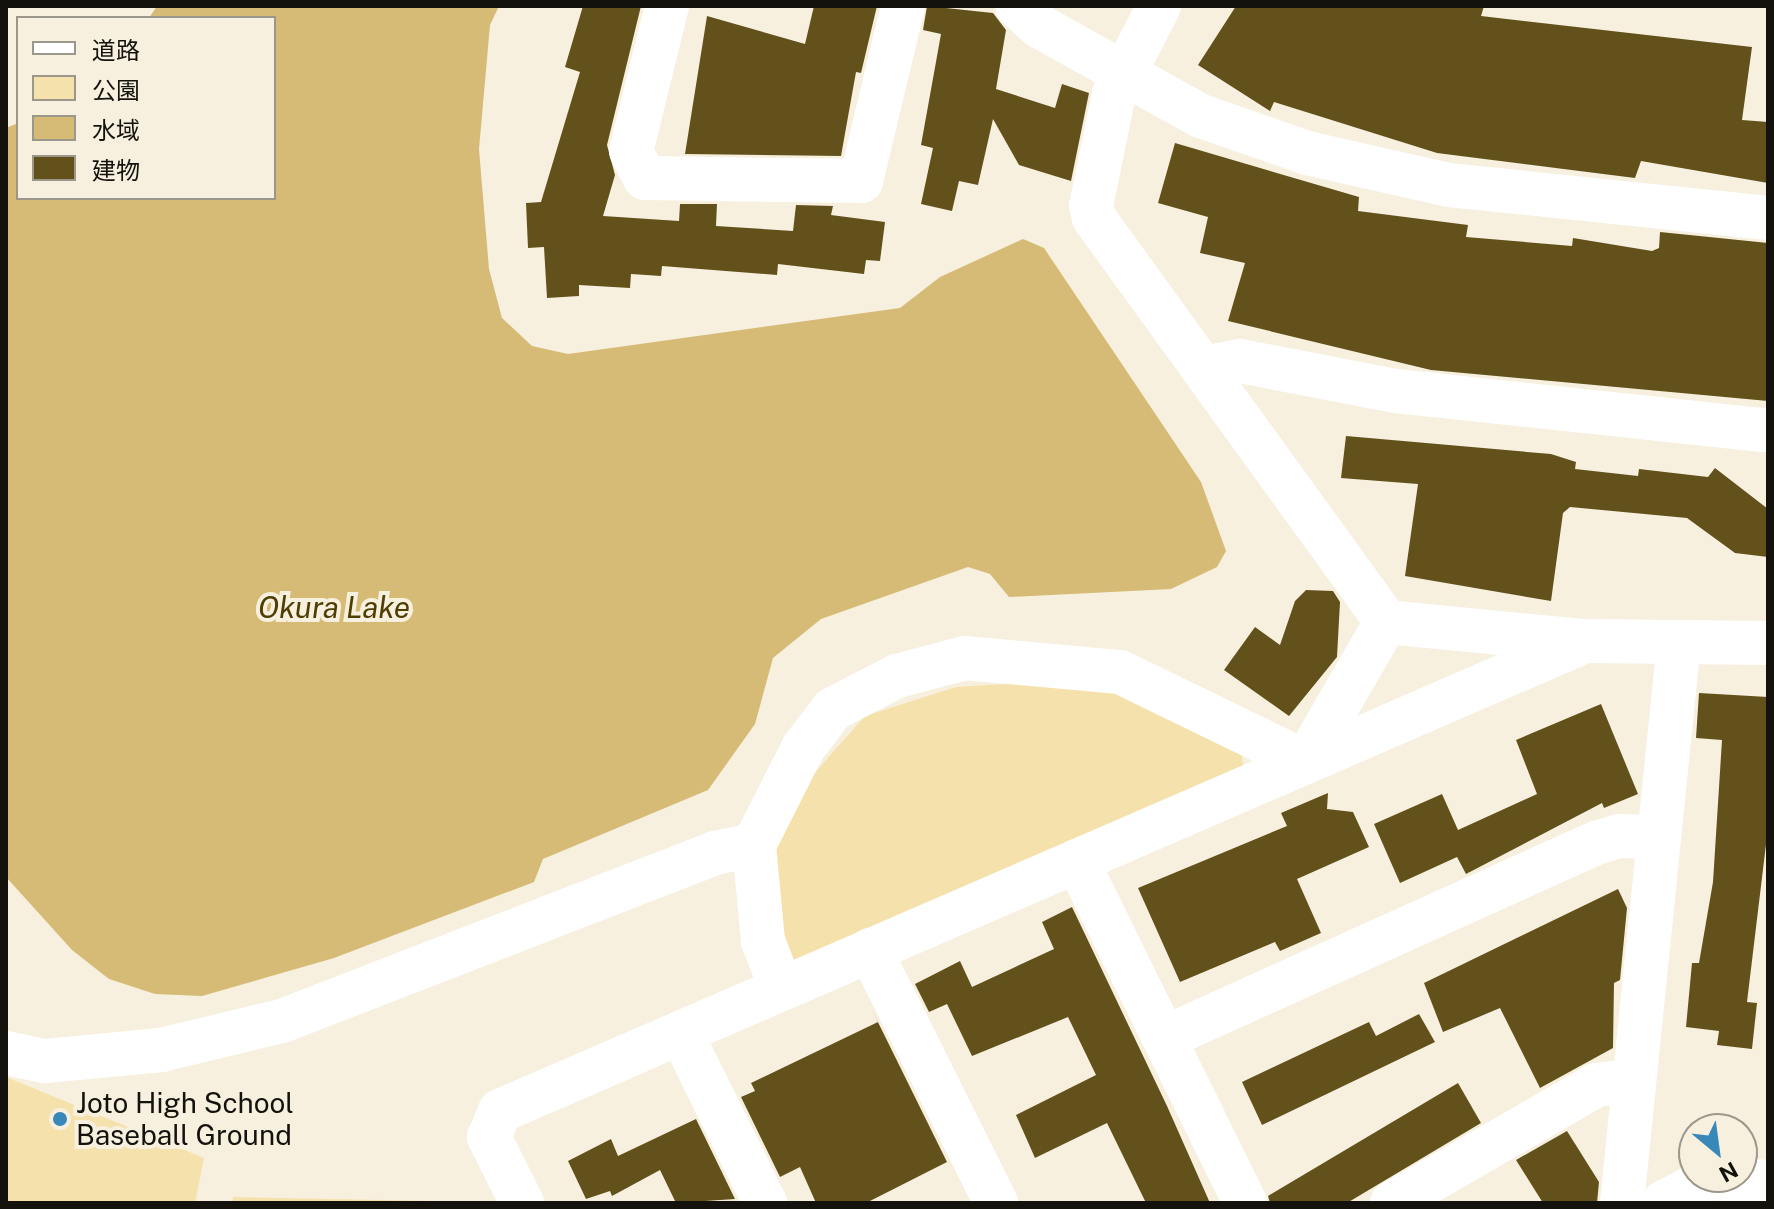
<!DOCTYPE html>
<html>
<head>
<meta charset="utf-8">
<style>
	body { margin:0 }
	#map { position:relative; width:1774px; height:1209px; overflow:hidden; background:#f7f0df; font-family:"Public Sans","Noto Sans JP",sans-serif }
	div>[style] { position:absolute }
	.green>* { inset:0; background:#f5e1ab }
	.water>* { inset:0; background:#d5bb75 }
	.building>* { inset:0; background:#63511b }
	.minor>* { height:44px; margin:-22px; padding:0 22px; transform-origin:22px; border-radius:22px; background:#fff }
	.dots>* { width:22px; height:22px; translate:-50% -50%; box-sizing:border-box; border:4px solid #f7f0df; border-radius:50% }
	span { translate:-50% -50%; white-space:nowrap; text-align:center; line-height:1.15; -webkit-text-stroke:8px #f7f0df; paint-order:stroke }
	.poi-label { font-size:28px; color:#14120c }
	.left { translate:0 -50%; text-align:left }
	.water-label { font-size:30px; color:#4f3d02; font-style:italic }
	.frame { position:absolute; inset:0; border:8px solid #14120c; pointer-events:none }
	.legend { position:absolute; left:16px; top:16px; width:260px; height:184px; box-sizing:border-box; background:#f7f0df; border:2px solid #9c978b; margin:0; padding:10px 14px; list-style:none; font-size:24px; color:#14120c }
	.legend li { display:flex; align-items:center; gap:16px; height:40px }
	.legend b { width:40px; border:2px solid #9c978b }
	.north { position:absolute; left:1678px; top:1113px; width:80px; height:80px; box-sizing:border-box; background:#f7f0df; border:2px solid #9c978b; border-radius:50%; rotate:151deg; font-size:22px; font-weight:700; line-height:32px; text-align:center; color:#14120c }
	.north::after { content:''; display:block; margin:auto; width:28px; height:36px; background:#3988ba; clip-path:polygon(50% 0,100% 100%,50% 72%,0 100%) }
</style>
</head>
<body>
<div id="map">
	<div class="green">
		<div style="clip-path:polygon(1036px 682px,1111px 691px,1241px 750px,1244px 773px,789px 967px,777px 927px,775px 843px,811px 777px,865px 716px,956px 687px)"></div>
		<div style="clip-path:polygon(6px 1077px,204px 1158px,195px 1203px,6px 1203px)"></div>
		<div style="clip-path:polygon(233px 1197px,434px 1201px,436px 1203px,232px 1203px)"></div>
	</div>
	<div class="water">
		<div style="clip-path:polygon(157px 6px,499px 6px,490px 25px,479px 149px,489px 269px,502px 318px,532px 346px,568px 354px,900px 308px,940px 277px,1023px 239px,1044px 248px,1201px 482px,1226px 551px,1217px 567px,1171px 589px,1009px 597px,990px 574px,968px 567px,821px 619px,773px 658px,755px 724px,708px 790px,543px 859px,534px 882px,334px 958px,202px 996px,155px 994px,109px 979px,72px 950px,6px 877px,6px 128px,18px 123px,18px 198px,274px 198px,274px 18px,149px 18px)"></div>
	</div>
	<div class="building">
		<div style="clip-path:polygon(583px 6px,641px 6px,607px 145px,615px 175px,603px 216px,679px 221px,680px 204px,717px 204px,716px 226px,793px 231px,796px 205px,833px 206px,831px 215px,885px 222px,880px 261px,866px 260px,864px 274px,778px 264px,777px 275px,662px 266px,661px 276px,631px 274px,630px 288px,579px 285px,579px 296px,547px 298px,544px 247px,528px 248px,526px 203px,541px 202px,580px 72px,565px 67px)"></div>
		<div style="clip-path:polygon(814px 6px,877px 6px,861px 73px,856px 72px,841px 156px,685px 154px,707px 16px,805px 44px)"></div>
		<div style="clip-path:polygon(927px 6px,993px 13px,1006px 30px,996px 89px,1055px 108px,1062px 84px,1089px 93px,1071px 181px,1019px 165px,993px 119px,978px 185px,959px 181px,952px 211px,921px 204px,933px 148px,921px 145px,941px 34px,923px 30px)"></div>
		<div style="clip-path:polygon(1236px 6px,1484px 6px,1481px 16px,1752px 47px,1742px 120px,1768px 122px,1768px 183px,1641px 161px,1635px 178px,1437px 153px,1274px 102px,1270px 111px,1198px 65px)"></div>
		<div style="clip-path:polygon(1175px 143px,1359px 197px,1358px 211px,1468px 225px,1466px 237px,1572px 246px,1573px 238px,1652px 251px,1659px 248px,1660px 232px,1768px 243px,1768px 401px,1431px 370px,1228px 321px,1245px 263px,1200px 253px,1208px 217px,1158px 203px)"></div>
		<div style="clip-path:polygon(1346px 436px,1551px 454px,1576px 462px,1575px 469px,1638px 476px,1639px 469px,1708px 477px,1715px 468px,1768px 509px,1768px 557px,1735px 553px,1687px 518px,1570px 507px,1563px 513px,1551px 601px,1405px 576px,1418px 484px,1341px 478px)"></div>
		<div style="clip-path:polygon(1306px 590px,1333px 591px,1340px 602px,1337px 657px,1289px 716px,1224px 670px,1255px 627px,1280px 645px,1295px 601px)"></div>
		<div style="clip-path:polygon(1699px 693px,1768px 697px,1768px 828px,1747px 1002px,1757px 1003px,1752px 1049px,1717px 1045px,1719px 1031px,1686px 1027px,1692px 963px,1699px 963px,1713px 882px,1722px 740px,1696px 738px)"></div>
		<div style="clip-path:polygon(1601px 704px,1638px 794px,1604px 808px,1602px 803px,1466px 874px,1457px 857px,1400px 883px,1374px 824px,1442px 794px,1458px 830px,1537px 794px,1516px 740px)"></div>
		<div style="clip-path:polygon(1328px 793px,1327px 809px,1353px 812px,1369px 847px,1297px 879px,1321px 933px,1280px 951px,1275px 942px,1180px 982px,1138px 888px,1287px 826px,1281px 813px)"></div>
		<div style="clip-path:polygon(1618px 889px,1627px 908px,1620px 980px,1614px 983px,1613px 1048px,1540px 1088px,1500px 1008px,1443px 1032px,1424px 983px)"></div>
		<div style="clip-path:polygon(1072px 907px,1167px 1106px,1210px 1203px,1146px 1203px,1107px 1123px,1035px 1158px,1016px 1115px,1096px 1075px,1068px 1017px,972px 1056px,947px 1004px,929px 1012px,915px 984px,960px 961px,972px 987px,1054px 949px,1042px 922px)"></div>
		<div style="clip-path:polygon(870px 1006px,947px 1162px,866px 1203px,816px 1203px,800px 1167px,780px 1177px,741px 1097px,755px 1091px,751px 1083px,878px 1022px)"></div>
		<div style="clip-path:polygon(1419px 1014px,1435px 1042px,1262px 1125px,1242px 1082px,1369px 1022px,1376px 1036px)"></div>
		<div style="clip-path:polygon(1458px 1083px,1481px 1123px,1347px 1203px,1270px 1203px,1268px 1196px)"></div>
		<div style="clip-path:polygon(696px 1119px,735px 1199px,676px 1203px,660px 1170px,612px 1196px,610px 1191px,586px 1199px,568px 1161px,611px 1139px,618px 1156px)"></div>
		<div style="clip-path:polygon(1567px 1131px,1599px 1182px,1597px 1203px,1543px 1203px,1516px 1160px)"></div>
	</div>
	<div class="minor">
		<div style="left:667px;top:6px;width:149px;rotate:103.9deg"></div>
		<div style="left:631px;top:151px;width:30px;rotate:63deg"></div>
		<div style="left:645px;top:178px;width:216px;rotate:0.8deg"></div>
		<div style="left:861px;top:181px;width:180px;rotate:-76.5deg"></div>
		<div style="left:1017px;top:6px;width:30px;rotate:42deg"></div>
		<div style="left:1039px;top:26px;width:185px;rotate:29.1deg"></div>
		<div style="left:1201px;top:116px;width:112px;rotate:19.2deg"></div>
		<div style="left:1307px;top:153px;width:146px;rotate:12.7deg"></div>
		<div style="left:1449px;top:185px;width:321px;rotate:5.9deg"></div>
		<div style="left:1159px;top:6px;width:99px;rotate:117.1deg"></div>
		<div style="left:1114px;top:94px;width:114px;rotate:101.6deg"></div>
		<div style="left:1091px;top:206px;width:12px;rotate:76deg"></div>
		<div style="left:1094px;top:218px;width:498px;rotate:54.1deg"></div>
		<div style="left:1386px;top:622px;width:200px;rotate:5.5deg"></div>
		<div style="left:1585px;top:641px;width:183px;rotate:0.6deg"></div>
		<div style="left:1203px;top:368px;width:38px;rotate:-11deg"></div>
		<div style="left:1240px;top:361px;width:159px;rotate:10.9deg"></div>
		<div style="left:1396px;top:391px;width:374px;rotate:6.1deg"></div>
		<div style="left:1077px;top:861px;width:381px;rotate:63.8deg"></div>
		<div style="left:870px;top:950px;width:283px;rotate:63.5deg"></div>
		<div style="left:780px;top:985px;width:47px;rotate:-111.1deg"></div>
		<div style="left:763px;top:941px;width:96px;rotate:-95.4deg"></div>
		<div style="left:754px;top:845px;width:109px;rotate:-63.2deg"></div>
		<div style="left:803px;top:748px;width:49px;rotate:-52.4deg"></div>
		<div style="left:833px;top:709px;width:72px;rotate:-27.3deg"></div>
		<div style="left:897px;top:676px;width:70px;rotate:-14.8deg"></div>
		<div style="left:965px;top:658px;width:156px;rotate:5.2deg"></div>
		<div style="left:1120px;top:672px;width:206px;rotate:25.9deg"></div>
		<div style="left:1305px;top:762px;width:162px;rotate:-59.9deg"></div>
		<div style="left:681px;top:1033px;width:190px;rotate:63.7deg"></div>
		<div style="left:1164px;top:1038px;width:474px;rotate:-24.3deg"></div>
		<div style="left:1596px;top:843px;width:24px;rotate:-17deg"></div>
		<div style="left:1619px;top:836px;width:40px;rotate:1.4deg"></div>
		<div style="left:6px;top:1053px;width:40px;rotate:12deg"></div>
		<div style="left:45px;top:1061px;width:117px;rotate:-5.4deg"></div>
		<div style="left:161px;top:1050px;width:124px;rotate:-13.5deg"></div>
		<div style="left:282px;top:1021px;width:464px;rotate:-21.2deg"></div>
		<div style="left:715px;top:853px;width:40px;rotate:-12deg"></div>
		<div style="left:522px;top:1203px;width:74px;rotate:-116.6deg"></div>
		<div style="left:489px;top:1137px;width:28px;rotate:-67deg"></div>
		<div style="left:500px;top:1111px;width:1182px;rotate:-23.42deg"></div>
		<div style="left:1392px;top:1203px;width:236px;rotate:-30deg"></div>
		<div style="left:1596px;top:1085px;width:38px;rotate:-7deg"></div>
		<div style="left:1622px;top:1203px;width:564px;rotate:-84.2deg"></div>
		<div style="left:1663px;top:1203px;width:53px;rotate:-28deg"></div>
		<div style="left:1710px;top:1178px;width:58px;rotate:3.9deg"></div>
	</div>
	<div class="dots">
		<div style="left:60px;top:1119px;background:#3988ba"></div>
	</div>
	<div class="poi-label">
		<span class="left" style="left:76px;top:1119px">Joto High School<br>Baseball Ground</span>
	</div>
	<div class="water-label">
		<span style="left:334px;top:607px">Okura Lake</span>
	</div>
	<div class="frame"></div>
	<ul class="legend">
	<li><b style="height:10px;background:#fff"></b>道路</li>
	<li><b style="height:22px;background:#f5e1ab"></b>公園</li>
	<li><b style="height:22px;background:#d5bb75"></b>水域</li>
	<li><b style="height:22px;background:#63511b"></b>建物</li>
	</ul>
	<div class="north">N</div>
</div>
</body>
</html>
